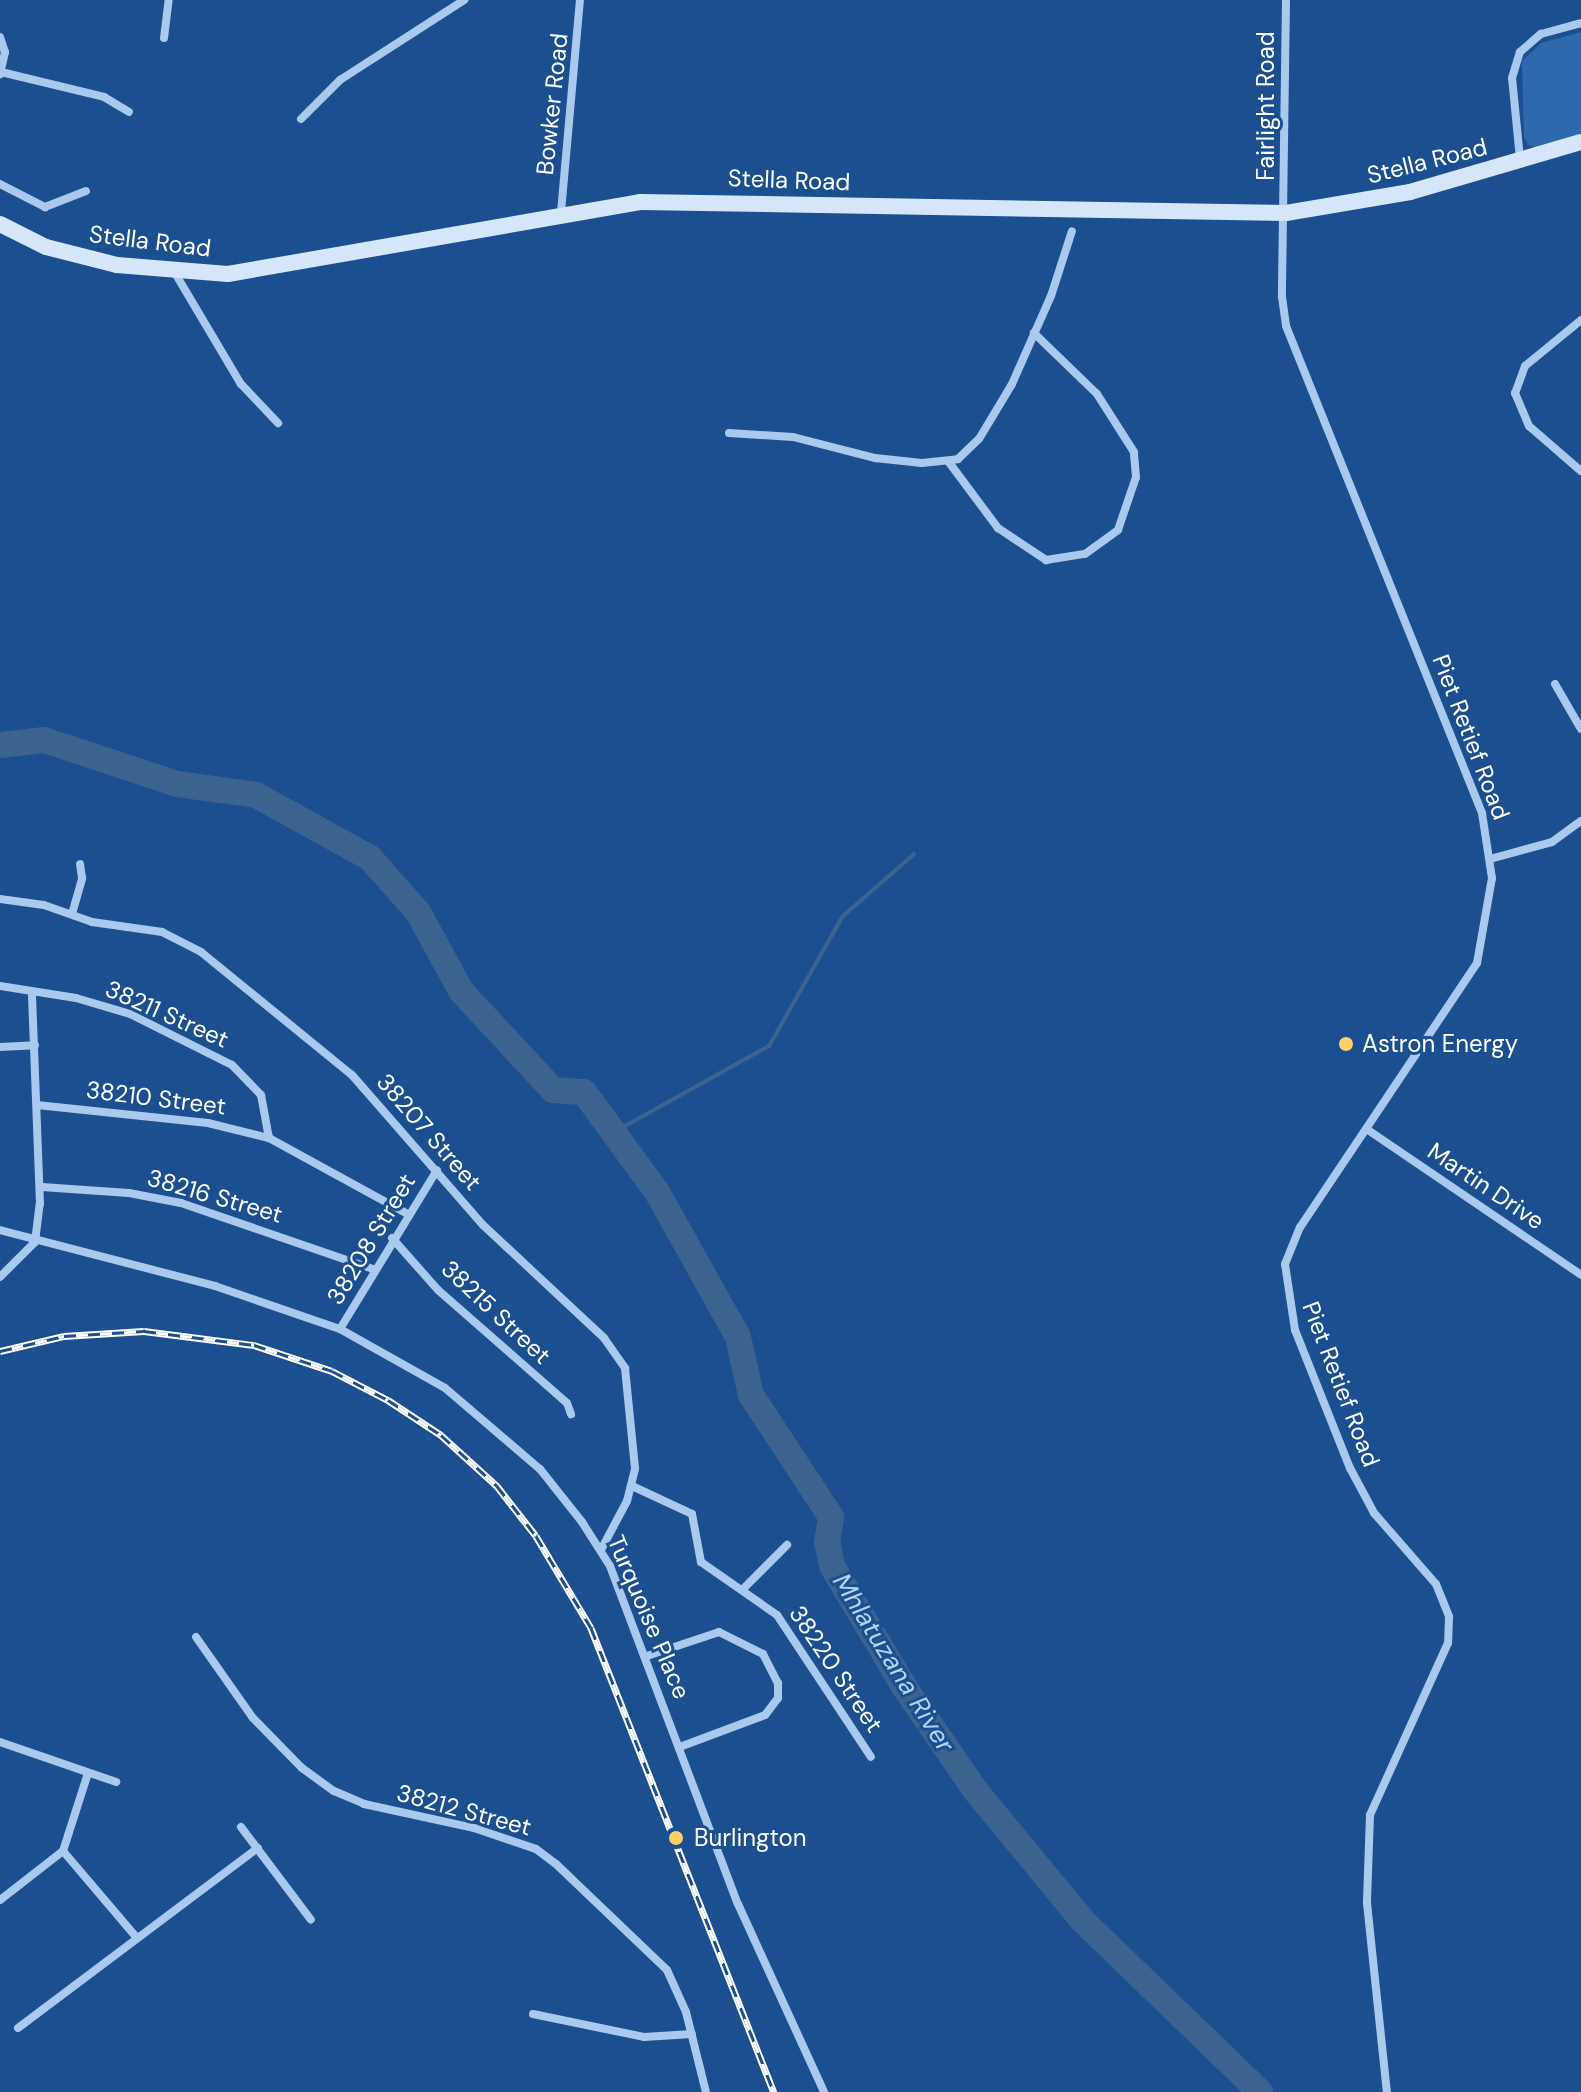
<!DOCTYPE html>
<html>
<head>
<meta charset="utf-8">
<style>
	body { margin:0 }
	#map { position:relative; width:1581px; height:2092px; overflow:hidden; background:#1b4f8f; font-family:"DM Sans",sans-serif }
	div>[style] { position:absolute }
	.green>* { inset:0; background:#2e69ad }
	.stream>* { height:4px; margin:-2px; padding:0 2px; transform-origin:2px; border-radius:2px; background:#3c6290 }
	.river>* { height:26px; margin:-13px; padding:0 13px; transform-origin:13px; border-radius:13px; background:#3c6290 }
	.minor>* { height:8px; margin:-4px; padding:0 4px; transform-origin:4px; border-radius:4px; background:#a9c9ee }
	.secondary>* { height:16px; margin:-8px; padding:0 8px; transform-origin:8px; border-radius:8px; background:#d6e6fa }
	.rail>* { height:7px; margin-top:-3.5px; transform-origin:0; background:repeating-linear-gradient(90deg,#1b4f8f 0 12px,#fff 0 24px); box-sizing:border-box; border-block:2px solid #fff }
	.dots>* { width:22px; height:22px; translate:-50% -50%; box-sizing:border-box; border:4px solid #1b4f8f; border-radius:50% }
	span { translate:-50% -50%; white-space:nowrap; text-align:center; line-height:1.15; -webkit-text-stroke:6px #1b4f8f; paint-order:stroke }
	.street-label { font-size:24px; color:#fff }
	.poi-label { font-size:24px; color:#fff }
	.left { translate:0 -50%; text-align:left }
	.water-label { font-size:26px; color:#b5d3f5; font-style:italic }
</style>
</head>
<body>
<div id="map">
	<div class="green">
		<div style="clip-path:polygon(1581px 32px,1581px 135px,1538px 148px,1528px 145px,1524px 137px,1522px 61px,1541px 43px)"></div>
	</div>
	<div class="stream">
		<div style="left:616px;top:1131px;width:175px;rotate:-29.1deg"></div>
		<div style="left:769px;top:1046px;width:150px;rotate:-60.4deg"></div>
		<div style="left:843px;top:916px;width:94px;rotate:-41.1deg"></div>
	</div>
	<div class="river">
		<div style="left:0;top:745px;width:44px;rotate:-6.5deg"></div>
		<div style="left:44px;top:740px;width:140px;rotate:18.3deg"></div>
		<div style="left:177px;top:784px;width:80px;rotate:7.9deg"></div>
		<div style="left:256px;top:795px;width:130px;rotate:28.9deg"></div>
		<div style="left:370px;top:858px;width:72px;rotate:48.4deg"></div>
		<div style="left:418px;top:912px;width:90px;rotate:61.4deg"></div>
		<div style="left:461px;top:991px;width:135px;rotate:47.1deg"></div>
		<div style="left:553px;top:1090px;width:31px;rotate:4deg"></div>
		<div style="left:584px;top:1092px;width:124px;rotate:53.9deg"></div>
		<div style="left:657px;top:1192px;width:166px;rotate:60.8deg"></div>
		<div style="left:738px;top:1337px;width:59px;rotate:77.4deg"></div>
		<div style="left:751px;top:1395px;width:146px;rotate:56.7deg"></div>
		<div style="left:831px;top:1517px;width:25px;rotate:99deg"></div>
		<div style="left:827px;top:1542px;width:25px;rotate:78deg"></div>
		<div style="left:832px;top:1566px;width:142px;rotate:59.1deg"></div>
		<div style="left:905px;top:1688px;width:124px;rotate:55.5deg"></div>
		<div style="left:975px;top:1790px;width:168px;rotate:50.5deg"></div>
		<div style="left:1082px;top:1920px;width:248px;rotate:44deg"></div>
	</div>
	<div class="minor">
		<div style="left:1286px;top:0;width:297px;rotate:90.8deg"></div>
		<div style="left:1282px;top:297px;width:29px;rotate:82deg"></div>
		<div style="left:1286px;top:326px;width:525px;rotate:68.08deg"></div>
		<div style="left:1482px;top:813px;width:66px;rotate:81.3deg"></div>
		<div style="left:1492px;top:878px;width:86px;rotate:100deg"></div>
		<div style="left:1477px;top:963px;width:318px;rotate:123.8deg"></div>
		<div style="left:1300px;top:1227px;width:40px;rotate:112deg"></div>
		<div style="left:1285px;top:1264px;width:67px;rotate:81.4deg"></div>
		<div style="left:1295px;top:1330px;width:149px;rotate:68.3deg"></div>
		<div style="left:1350px;top:1468px;width:51px;rotate:61.9deg"></div>
		<div style="left:1374px;top:1513px;width:94px;rotate:48.9deg"></div>
		<div style="left:1436px;top:1584px;width:35px;rotate:68deg"></div>
		<div style="left:1449px;top:1617px;width:26px;rotate:92deg"></div>
		<div style="left:1448px;top:1643px;width:189px;rotate:114.4deg"></div>
		<div style="left:1370px;top:1815px;width:88px;rotate:92deg"></div>
		<div style="left:1367px;top:1903px;width:190px;rotate:84deg"></div>
		<div style="left:0;top:37px;width:16px;rotate:72deg"></div>
		<div style="left:5px;top:52px;width:23px;rotate:103deg"></div>
		<div style="left:164px;top:38px;width:38px;rotate:-83deg"></div>
		<div style="left:1px;top:72px;width:106px;rotate:13.6deg"></div>
		<div style="left:104px;top:97px;width:29px;rotate:31deg"></div>
		<div style="left:301px;top:119px;width:55px;rotate:-45deg"></div>
		<div style="left:340px;top:80px;width:148px;rotate:-32.8deg"></div>
		<div style="left:1520px;top:159px;width:81px;rotate:-95.6deg"></div>
		<div style="left:1512px;top:78px;width:27px;rotate:-73deg"></div>
		<div style="left:1520px;top:52px;width:28px;rotate:-41deg"></div>
		<div style="left:1541px;top:34px;width:41px;rotate:-15.4deg"></div>
		<div style="left:0;top:184px;width:51px;rotate:27.1deg"></div>
		<div style="left:45px;top:207px;width:44px;rotate:-21.3deg"></div>
		<div style="left:561px;top:212px;width:213px;rotate:-84.9deg"></div>
		<div style="left:175px;top:273px;width:129px;rotate:59.3deg"></div>
		<div style="left:241px;top:384px;width:54px;rotate:46.5deg"></div>
		<div style="left:1581px;top:320px;width:72px;rotate:140.6deg"></div>
		<div style="left:1525px;top:366px;width:29px;rotate:110deg"></div>
		<div style="left:1515px;top:393px;width:36px;rotate:67deg"></div>
		<div style="left:1529px;top:426px;width:69px;rotate:40.9deg"></div>
		<div style="left:729px;top:433px;width:64px;rotate:3.6deg"></div>
		<div style="left:793px;top:437px;width:85px;rotate:14.4deg"></div>
		<div style="left:875px;top:458px;width:47px;rotate:6.1deg"></div>
		<div style="left:922px;top:463px;width:36px;rotate:-6deg"></div>
		<div style="left:958px;top:459px;width:29px;rotate:-44deg"></div>
		<div style="left:979px;top:439px;width:64px;rotate:-59deg"></div>
		<div style="left:1012px;top:384px;width:96px;rotate:-66.1deg"></div>
		<div style="left:1051px;top:296px;width:68px;rotate:-72.1deg"></div>
		<div style="left:948px;top:461px;width:84px;rotate:53.3deg"></div>
		<div style="left:998px;top:528px;width:58px;rotate:33.7deg"></div>
		<div style="left:1046px;top:560px;width:39px;rotate:-9deg"></div>
		<div style="left:1085px;top:554px;width:41px;rotate:-36deg"></div>
		<div style="left:1118px;top:530px;width:56px;rotate:-71.2deg"></div>
		<div style="left:1136px;top:477px;width:25px;rotate:-95deg"></div>
		<div style="left:1134px;top:452px;width:69px;rotate:-122.5deg"></div>
		<div style="left:1097px;top:394px;width:88px;rotate:-135.9deg"></div>
		<div style="left:1555px;top:684px;width:52px;rotate:60deg"></div>
		<div style="left:1490px;top:859px;width:64px;rotate:-15.3deg"></div>
		<div style="left:1552px;top:842px;width:36px;rotate:-36deg"></div>
		<div style="left:0;top:899px;width:44px;rotate:7.8deg"></div>
		<div style="left:44px;top:905px;width:51px;rotate:19.5deg"></div>
		<div style="left:92px;top:922px;width:71px;rotate:8.1deg"></div>
		<div style="left:162px;top:932px;width:44px;rotate:27.1deg"></div>
		<div style="left:201px;top:952px;width:195px;rotate:39.2deg"></div>
		<div style="left:352px;top:1075px;width:199px;rotate:48.9deg"></div>
		<div style="left:483px;top:1225px;width:166px;rotate:43deg"></div>
		<div style="left:604px;top:1338px;width:37px;rotate:55deg"></div>
		<div style="left:625px;top:1368px;width:101px;rotate:84.3deg"></div>
		<div style="left:635px;top:1469px;width:33px;rotate:104deg"></div>
		<div style="left:627px;top:1501px;width:55px;rotate:118deg"></div>
		<div style="left:72px;top:914px;width:37px;rotate:-74deg"></div>
		<div style="left:82px;top:878px;width:14px;rotate:-98deg"></div>
		<div style="left:0;top:986px;width:77px;rotate:9deg"></div>
		<div style="left:76px;top:998px;width:56px;rotate:16.5deg"></div>
		<div style="left:130px;top:1014px;width:114px;rotate:26.6deg"></div>
		<div style="left:232px;top:1065px;width:42px;rotate:46deg"></div>
		<div style="left:261px;top:1095px;width:44px;rotate:79.5deg"></div>
		<div style="left:0;top:1047px;width:35px;rotate:-3deg"></div>
		<div style="left:37px;top:1105px;width:172px;rotate:6deg"></div>
		<div style="left:208px;top:1123px;width:63px;rotate:13.8deg"></div>
		<div style="left:269px;top:1138px;width:156px;rotate:28.7deg"></div>
		<div style="left:1368px;top:1130px;width:258px;rotate:34.2deg"></div>
		<div style="left:42px;top:1187px;width:87px;rotate:3.9deg"></div>
		<div style="left:129px;top:1193px;width:53px;rotate:10.9deg"></div>
		<div style="left:181px;top:1203px;width:203px;rotate:19deg"></div>
		<div style="left:0;top:1230px;width:222px;rotate:14.6deg"></div>
		<div style="left:215px;top:1286px;width:132px;rotate:19deg"></div>
		<div style="left:340px;top:1329px;width:120px;rotate:29.3deg"></div>
		<div style="left:445px;top:1388px;width:125px;rotate:40.5deg"></div>
		<div style="left:540px;top:1469px;width:68px;rotate:51.6deg"></div>
		<div style="left:582px;top:1522px;width:52px;rotate:57.5deg"></div>
		<div style="left:610px;top:1566px;width:361px;rotate:69.3deg"></div>
		<div style="left:738px;top:1904px;width:207px;rotate:65.4deg"></div>
		<div style="left:392px;top:1238px;width:69px;rotate:48.5deg"></div>
		<div style="left:438px;top:1290px;width:171px;rotate:41.2deg"></div>
		<div style="left:567px;top:1403px;width:12px;rotate:70deg"></div>
		<div style="left:0;top:1277px;width:49px;rotate:-45deg"></div>
		<div style="left:35px;top:1242px;width:38px;rotate:-83deg"></div>
		<div style="left:40px;top:1204px;width:210px;rotate:-92.2deg"></div>
		<div style="left:340px;top:1329px;width:186px;rotate:-58.6deg"></div>
		<div style="left:632px;top:1486px;width:66px;rotate:25deg"></div>
		<div style="left:692px;top:1514px;width:49px;rotate:79.4deg"></div>
		<div style="left:701px;top:1562px;width:93px;rotate:34.9deg"></div>
		<div style="left:777px;top:1615px;width:170px;rotate:56.5deg"></div>
		<div style="left:744px;top:1588px;width:61px;rotate:-45deg"></div>
		<div style="left:196px;top:1637px;width:99px;rotate:54.9deg"></div>
		<div style="left:253px;top:1718px;width:70px;rotate:45.6deg"></div>
		<div style="left:302px;top:1768px;width:39px;rotate:36deg"></div>
		<div style="left:334px;top:1791px;width:33px;rotate:23deg"></div>
		<div style="left:364px;top:1804px;width:113px;rotate:12.3deg"></div>
		<div style="left:474px;top:1828px;width:65px;rotate:18.7deg"></div>
		<div style="left:536px;top:1849px;width:25px;rotate:37deg"></div>
		<div style="left:556px;top:1864px;width:153px;rotate:43.7deg"></div>
		<div style="left:667px;top:1970px;width:46px;rotate:65.7deg"></div>
		<div style="left:686px;top:2012px;width:82px;rotate:76deg"></div>
		<div style="left:647px;top:1656px;width:76px;rotate:-18.4deg"></div>
		<div style="left:719px;top:1632px;width:49px;rotate:26.6deg"></div>
		<div style="left:763px;top:1654px;width:33px;rotate:63deg"></div>
		<div style="left:778px;top:1683px;width:15px;rotate:90deg"></div>
		<div style="left:778px;top:1698px;width:21px;rotate:127deg"></div>
		<div style="left:765px;top:1715px;width:89px;rotate:159.5deg"></div>
		<div style="left:0;top:1742px;width:123px;rotate:19deg"></div>
		<div style="left:241px;top:1827px;width:116px;rotate:53deg"></div>
		<div style="left:63px;top:1851px;width:114px;rotate:49.6deg"></div>
		<div style="left:0;top:1900px;width:80px;rotate:-37.9deg"></div>
		<div style="left:63px;top:1851px;width:82px;rotate:-72.2deg"></div>
		<div style="left:533px;top:2014px;width:113px;rotate:11.7deg"></div>
		<div style="left:644px;top:2037px;width:48px;rotate:-3.6deg"></div>
		<div style="left:18px;top:2028px;width:300px;rotate:-36.9deg"></div>
	</div>
	<div class="secondary">
		<div style="left:0;top:224px;width:51px;rotate:26.6deg"></div>
		<div style="left:46px;top:247px;width:73px;rotate:14.2deg"></div>
		<div style="left:117px;top:265px;width:111px;rotate:4.6deg"></div>
		<div style="left:228px;top:274px;width:418px;rotate:-9.9deg"></div>
		<div style="left:640px;top:202px;width:646px;rotate:0.98deg"></div>
		<div style="left:1286px;top:213px;width:126px;rotate:-9.6deg"></div>
		<div style="left:1410px;top:192px;width:178px;rotate:-16.3deg"></div>
	</div>
	<div class="rail">
		<div style="left:0;top:1351px;width:66px;rotate:-13.2deg"></div>
		<div style="left:64px;top:1336px;width:80px;rotate:-3.6deg"></div>
		<div style="left:144px;top:1331px;width:111px;rotate:7.3deg"></div>
		<div style="left:254px;top:1345px;width:82px;rotate:18.4deg"></div>
		<div style="left:332px;top:1371px;width:63px;rotate:27.4deg"></div>
		<div style="left:388px;top:1400px;width:64px;rotate:33.4deg"></div>
		<div style="left:441px;top:1435px;width:76px;rotate:42.3deg"></div>
		<div style="left:497px;top:1486px;width:63px;rotate:52deg"></div>
		<div style="left:536px;top:1536px;width:107px;rotate:59.1deg"></div>
		<div style="left:591px;top:1628px;width:499px;rotate:68.5deg"></div>
	</div>
	<div class="dots">
		<div style="left:1346px;top:1044px;background:#ffd166"></div>
		<div style="left:676px;top:1838px;background:#ffd166"></div>
	</div>
	<div class="street-label">
		<span style="left:552px;top:104px;rotate:-84deg">Bowker Road</span>
		<span style="left:1266px;top:106px;rotate:-90deg">Fairlight Road</span>
		<span style="left:1427px;top:161px;rotate:-14deg">Stella Road</span>
		<span style="left:789px;top:180px;rotate:2deg">Stella Road</span>
		<span style="left:150px;top:241px;rotate:7deg">Stella Road</span>
		<span style="left:1471px;top:737px;rotate:69deg">Piet Retief Road</span>
		<span style="left:167px;top:1014px;rotate:24deg">38211 Street</span>
		<span style="left:156px;top:1098px;rotate:7deg">38210 Street</span>
		<span style="left:429px;top:1132px;rotate:49deg">38207 Street</span>
		<span style="left:1486px;top:1186px;rotate:34deg">Martin Drive</span>
		<span style="left:215px;top:1196px;rotate:16deg">38216 Street</span>
		<span style="left:371px;top:1239px;rotate:-59deg">38208 Street</span>
		<span style="left:496px;top:1312px;rotate:43deg">38215 Street</span>
		<span style="left:1341px;top:1384px;rotate:69deg">Piet Retief Road</span>
		<span style="left:649px;top:1617px;rotate:67deg">Turquoise Place</span>
		<span style="left:836px;top:1669px;rotate:56deg">38220 Street</span>
		<span style="left:464px;top:1810px;rotate:15deg">38212 Street</span>
	</div>
	<div class="poi-label">
		<span class="left" style="left:1362px;top:1044px">Astron Energy</span>
		<span class="left" style="left:694px;top:1838px">Burlington</span>
	</div>
	<div class="water-label">
		<span style="left:893px;top:1663px;rotate:58deg">Mhlatuzana River</span>
	</div>
</div>
</body>
</html>
